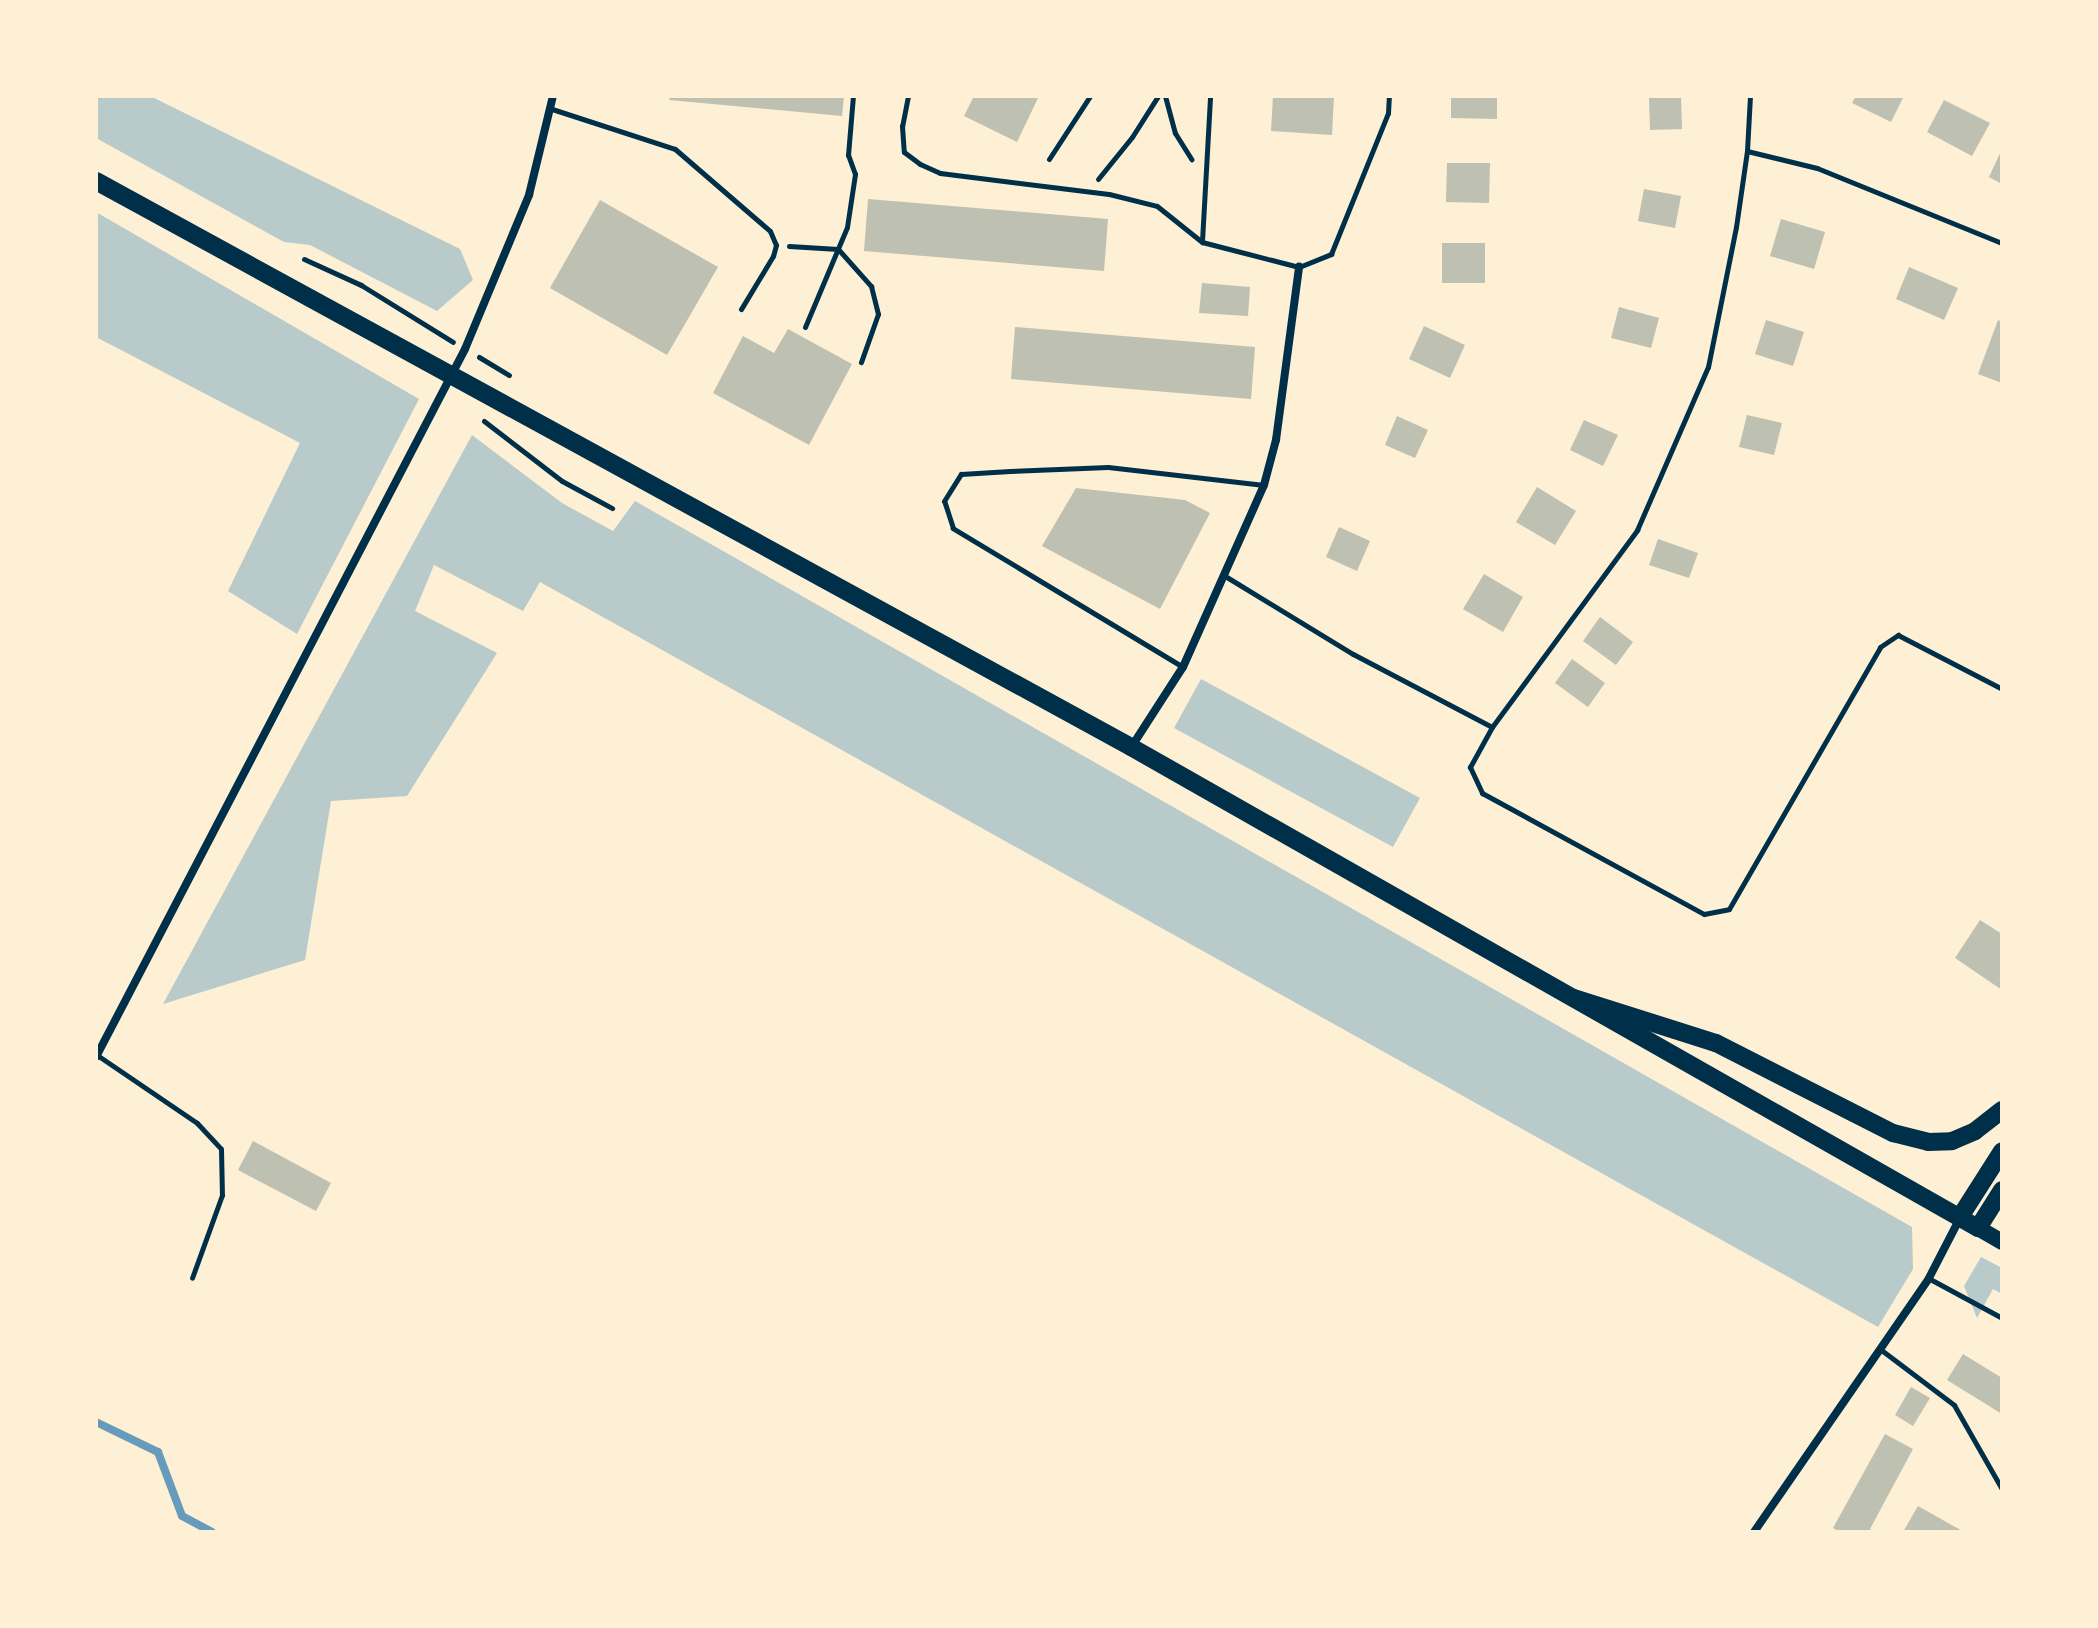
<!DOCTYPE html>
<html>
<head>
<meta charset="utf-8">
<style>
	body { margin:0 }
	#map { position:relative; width:2098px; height:1628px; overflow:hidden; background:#fdf0d5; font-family:Commissioner,sans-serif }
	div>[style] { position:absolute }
	.green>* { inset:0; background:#b9caca }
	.stream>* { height:8px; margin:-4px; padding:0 4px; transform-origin:4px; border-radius:4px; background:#669bbc }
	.building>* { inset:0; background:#bec0b2 }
	.path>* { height:5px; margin:-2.5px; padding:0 2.5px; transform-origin:2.5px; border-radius:2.5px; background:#003049 }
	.service>* { height:5px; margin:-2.5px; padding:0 2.5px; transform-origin:2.5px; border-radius:2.5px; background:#003049 }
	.minor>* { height:8px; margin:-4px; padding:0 4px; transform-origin:4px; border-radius:4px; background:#003049 }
	.secondary>* { height:16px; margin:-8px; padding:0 8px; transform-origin:8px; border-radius:8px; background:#003049 }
	.primary>* { height:18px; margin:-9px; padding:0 9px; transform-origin:9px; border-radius:9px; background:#003049 }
	.trunk>* { height:18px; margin:-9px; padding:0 9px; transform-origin:9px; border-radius:9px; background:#003049 }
	span { translate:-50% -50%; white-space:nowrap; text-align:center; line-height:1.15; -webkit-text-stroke:7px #fdf0d5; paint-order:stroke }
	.frame { position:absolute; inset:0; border:98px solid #fdf0d5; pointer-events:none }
</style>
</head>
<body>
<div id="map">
	<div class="green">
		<div style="clip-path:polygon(96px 96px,150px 96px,460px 249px,473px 280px,437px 311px,310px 245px,284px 242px,96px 138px)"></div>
		<div style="clip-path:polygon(96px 212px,419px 399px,297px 634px,228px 591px,300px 443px,96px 337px)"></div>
		<div style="clip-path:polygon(472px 435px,562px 503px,613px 531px,635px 501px,1912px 1227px,1913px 1269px,1878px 1327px,540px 582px,523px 611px,434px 565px,415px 611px,497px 653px,407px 796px,331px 801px,305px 960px,163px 1004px)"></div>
		<div style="clip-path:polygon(1201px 679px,1420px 798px,1393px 847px,1174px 728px)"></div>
		<div style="clip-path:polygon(1981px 1257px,2002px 1268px,2002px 1294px,1993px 1289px,1977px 1318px,1964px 1286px)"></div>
	</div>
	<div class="stream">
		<div style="left:96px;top:1422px;width:69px;rotate:25.8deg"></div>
		<div style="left:158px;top:1452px;width:68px;rotate:69.4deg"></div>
		<div style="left:182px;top:1516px;width:34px;rotate:28deg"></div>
	</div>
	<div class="building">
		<div style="clip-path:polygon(670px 96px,844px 96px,842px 116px,669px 100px)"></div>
		<div style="clip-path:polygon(974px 96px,1039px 96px,1017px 142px,964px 116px)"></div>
		<div style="clip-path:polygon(1273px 96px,1334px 96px,1332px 135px,1271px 131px)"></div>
		<div style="clip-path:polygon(1451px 96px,1497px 96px,1497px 119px,1451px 118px)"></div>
		<div style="clip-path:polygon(1681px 96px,1682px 129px,1650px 130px,1649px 97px)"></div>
		<div style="clip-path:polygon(1856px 96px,1904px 96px,1891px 122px,1852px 103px)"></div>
		<div style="clip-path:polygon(1944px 100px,1990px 123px,1972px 156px,1927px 132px)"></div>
		<div style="clip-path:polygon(2002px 149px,2002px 184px,1989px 177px)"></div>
		<div style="clip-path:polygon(1447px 163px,1490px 163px,1489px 203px,1446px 202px)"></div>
		<div style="clip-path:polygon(1644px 189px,1681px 196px,1675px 228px,1638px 221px)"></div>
		<div style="clip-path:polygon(868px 199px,1108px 219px,1104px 271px,864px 251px)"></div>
		<div style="clip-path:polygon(600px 200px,718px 267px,667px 355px,550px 288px)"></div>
		<div style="clip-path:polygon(1781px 219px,1825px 232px,1814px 269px,1770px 256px)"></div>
		<div style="clip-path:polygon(1442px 243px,1485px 243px,1485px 283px,1442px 283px)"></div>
		<div style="clip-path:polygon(1909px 267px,1958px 288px,1944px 320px,1896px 299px)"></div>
		<div style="clip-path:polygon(1202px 283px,1250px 287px,1248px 316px,1199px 313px)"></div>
		<div style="clip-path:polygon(1619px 307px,1659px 318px,1651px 348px,1611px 338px)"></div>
		<div style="clip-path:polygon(1766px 320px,1804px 332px,1793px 366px,1755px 354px)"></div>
		<div style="clip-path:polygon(1998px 320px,2002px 322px,2002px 383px,1978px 374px)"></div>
		<div style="clip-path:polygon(1424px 326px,1465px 345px,1450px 378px,1409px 359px)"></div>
		<div style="clip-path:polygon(1015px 327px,1255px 347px,1251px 399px,1011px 379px)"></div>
		<div style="clip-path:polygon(788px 329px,852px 364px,809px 445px,713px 393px,743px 336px,774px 353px)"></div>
		<div style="clip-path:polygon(1747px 415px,1782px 423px,1774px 455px,1739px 447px)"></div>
		<div style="clip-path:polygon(1397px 416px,1428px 430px,1415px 458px,1385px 445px)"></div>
		<div style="clip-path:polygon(1584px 420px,1618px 435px,1603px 466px,1570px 450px)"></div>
		<div style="clip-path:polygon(1537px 487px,1576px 511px,1555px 545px,1516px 522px)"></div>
		<div style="clip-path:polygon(1076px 488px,1185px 500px,1210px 513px,1160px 609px,1042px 546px)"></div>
		<div style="clip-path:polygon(1339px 527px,1370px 541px,1357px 571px,1326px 557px)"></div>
		<div style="clip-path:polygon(1658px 539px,1698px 553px,1689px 578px,1649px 565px)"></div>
		<div style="clip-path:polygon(1484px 574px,1523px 597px,1503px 632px,1463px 609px)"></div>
		<div style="clip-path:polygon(1600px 617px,1633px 642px,1616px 665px,1583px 641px)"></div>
		<div style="clip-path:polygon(1572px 659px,1605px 683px,1588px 707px,1555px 683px)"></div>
		<div style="clip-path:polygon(1980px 920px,2002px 934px,2002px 990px,1955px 958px)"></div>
		<div style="clip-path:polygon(253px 1141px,331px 1183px,316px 1211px,238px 1170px)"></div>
		<div style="clip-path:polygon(1963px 1354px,2002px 1378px,2002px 1414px,1947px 1380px)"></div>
		<div style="clip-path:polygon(1911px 1387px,1930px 1398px,1913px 1426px,1895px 1415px)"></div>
		<div style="clip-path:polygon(1885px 1434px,1913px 1449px,1870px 1529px,1875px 1532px,1840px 1532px,1833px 1528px)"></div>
		<div style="clip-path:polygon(1918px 1506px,1964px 1532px,1903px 1532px)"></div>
	</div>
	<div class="path">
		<div style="left:1165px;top:96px;width:38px;rotate:75deg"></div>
		<div style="left:1175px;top:133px;width:31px;rotate:58deg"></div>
		<div style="left:1098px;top:179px;width:54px;rotate:-51deg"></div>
		<div style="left:1132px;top:137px;width:49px;rotate:-57.6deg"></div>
		<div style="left:789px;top:246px;width:49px;rotate:3.5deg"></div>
		<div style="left:838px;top:249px;width:50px;rotate:48.3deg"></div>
		<div style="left:871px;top:286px;width:29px;rotate:76deg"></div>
		<div style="left:878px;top:314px;width:51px;rotate:109.5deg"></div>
		<div style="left:304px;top:259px;width:63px;rotate:24.5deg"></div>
		<div style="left:361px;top:285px;width:108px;rotate:31.8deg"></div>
		<div style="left:805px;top:327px;width:108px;rotate:-67.2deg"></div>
		<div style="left:847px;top:227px;width:54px;rotate:-81.4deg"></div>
		<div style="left:855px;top:174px;width:20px;rotate:-110deg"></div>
		<div style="left:848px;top:155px;width:59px;rotate:-85.2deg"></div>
		<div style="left:479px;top:357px;width:35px;rotate:31deg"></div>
		<div style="left:484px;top:421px;width:98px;rotate:37.6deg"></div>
		<div style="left:562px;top:481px;width:57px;rotate:28.4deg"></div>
	</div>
	<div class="service">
		<div style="left:908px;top:96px;width:31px;rotate:101deg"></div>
		<div style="left:902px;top:126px;width:26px;rotate:86deg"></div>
		<div style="left:904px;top:152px;width:20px;rotate:37deg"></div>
		<div style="left:920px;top:164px;width:22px;rotate:24deg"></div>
		<div style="left:940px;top:173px;width:170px;rotate:7.1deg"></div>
		<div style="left:1109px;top:194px;width:49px;rotate:14deg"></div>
		<div style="left:1157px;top:206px;width:58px;rotate:38.7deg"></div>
		<div style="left:1202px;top:242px;width:100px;rotate:14.5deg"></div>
		<div style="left:1299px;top:267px;width:35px;rotate:-22deg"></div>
		<div style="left:1331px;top:254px;width:152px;rotate:-68deg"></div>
		<div style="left:1388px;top:113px;width:17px;rotate:-87deg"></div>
		<div style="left:552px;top:109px;width:129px;rotate:18deg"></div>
		<div style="left:675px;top:149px;width:125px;rotate:40.8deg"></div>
		<div style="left:770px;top:231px;width:15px;rotate:67deg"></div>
		<div style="left:776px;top:245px;width:11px;rotate:105deg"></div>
		<div style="left:773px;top:256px;width:62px;rotate:121.1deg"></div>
		<div style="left:1747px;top:151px;width:72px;rotate:13.7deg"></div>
		<div style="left:1817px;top:168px;width:200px;rotate:22.1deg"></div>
		<div style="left:1049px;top:159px;width:75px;rotate:-56.9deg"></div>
		<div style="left:1202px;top:241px;width:145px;rotate:-86.8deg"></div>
		<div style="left:1225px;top:576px;width:150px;rotate:31.4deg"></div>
		<div style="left:1353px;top:654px;width:157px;rotate:27.7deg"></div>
		<div style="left:1492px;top:727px;width:245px;rotate:-53.6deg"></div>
		<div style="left:1637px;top:530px;width:178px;rotate:-66.5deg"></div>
		<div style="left:1708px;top:367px;width:143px;rotate:-78.7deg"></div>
		<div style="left:1736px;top:227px;width:77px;rotate:-81.8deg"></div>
		<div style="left:1747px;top:151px;width:55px;rotate:-86.9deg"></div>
		<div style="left:1183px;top:667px;width:269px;rotate:-148.9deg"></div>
		<div style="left:953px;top:528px;width:28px;rotate:-108deg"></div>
		<div style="left:944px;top:501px;width:32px;rotate:-58deg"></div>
		<div style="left:961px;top:474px;width:49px;rotate:-3.5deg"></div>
		<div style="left:1010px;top:471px;width:98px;rotate:-2.3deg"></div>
		<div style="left:1108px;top:467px;width:157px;rotate:6.6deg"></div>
		<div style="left:1492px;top:727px;width:46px;rotate:118.8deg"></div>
		<div style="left:1470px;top:767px;width:29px;rotate:65deg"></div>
		<div style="left:1482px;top:793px;width:253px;rotate:28.6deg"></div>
		<div style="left:1704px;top:914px;width:25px;rotate:-11deg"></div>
		<div style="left:1729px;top:909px;width:302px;rotate:-60deg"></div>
		<div style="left:1880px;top:647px;width:22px;rotate:-34deg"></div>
		<div style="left:1898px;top:635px;width:117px;rotate:27.4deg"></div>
		<div style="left:97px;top:1055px;width:121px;rotate:34.2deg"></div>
		<div style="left:197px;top:1123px;width:35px;rotate:47deg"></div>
		<div style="left:221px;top:1149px;width:46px;rotate:88.8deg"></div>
		<div style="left:222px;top:1195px;width:88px;rotate:109.9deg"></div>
		<div style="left:1930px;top:1279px;width:82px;rotate:28.4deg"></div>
		<div style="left:1880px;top:1349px;width:93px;rotate:37.1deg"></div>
		<div style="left:1954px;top:1405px;width:97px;rotate:60.3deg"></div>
	</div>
	<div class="minor">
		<div style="left:1132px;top:746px;width:94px;rotate:-57.2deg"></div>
		<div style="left:1183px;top:667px;width:199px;rotate:-66deg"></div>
		<div style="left:1264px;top:485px;width:47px;rotate:-75.1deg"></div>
		<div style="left:1276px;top:440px;width:175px;rotate:-82.4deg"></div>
		<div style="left:96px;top:1057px;width:798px;rotate:-62.47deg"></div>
		<div style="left:465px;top:349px;width:167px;rotate:-67.4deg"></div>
		<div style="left:529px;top:195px;width:102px;rotate:-76.4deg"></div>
		<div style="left:1754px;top:1532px;width:308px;rotate:-55.4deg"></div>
		<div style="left:1929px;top:1278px;width:68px;rotate:-62.7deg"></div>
	</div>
	<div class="secondary">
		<div style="left:1978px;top:1228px;width:28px;rotate:30deg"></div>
	</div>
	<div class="primary">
		<div style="left:96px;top:181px;width:1180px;rotate:28.67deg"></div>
		<div style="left:1131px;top:747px;width:974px;rotate:29.59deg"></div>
		<div style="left:1978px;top:1228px;width:45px;rotate:-57.7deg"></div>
	</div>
	<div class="trunk">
		<div style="left:1574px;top:998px;width:149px;rotate:17.6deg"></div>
		<div style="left:1716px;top:1043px;width:199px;rotate:27deg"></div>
		<div style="left:1893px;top:1133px;width:36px;rotate:14deg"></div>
		<div style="left:1928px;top:1142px;width:24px;rotate:-2deg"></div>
		<div style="left:1952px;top:1141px;width:25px;rotate:-23deg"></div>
		<div style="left:1975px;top:1131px;width:34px;rotate:-38deg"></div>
		<div style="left:1960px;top:1217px;width:78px;rotate:-57.5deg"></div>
	</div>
	<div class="frame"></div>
</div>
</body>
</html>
